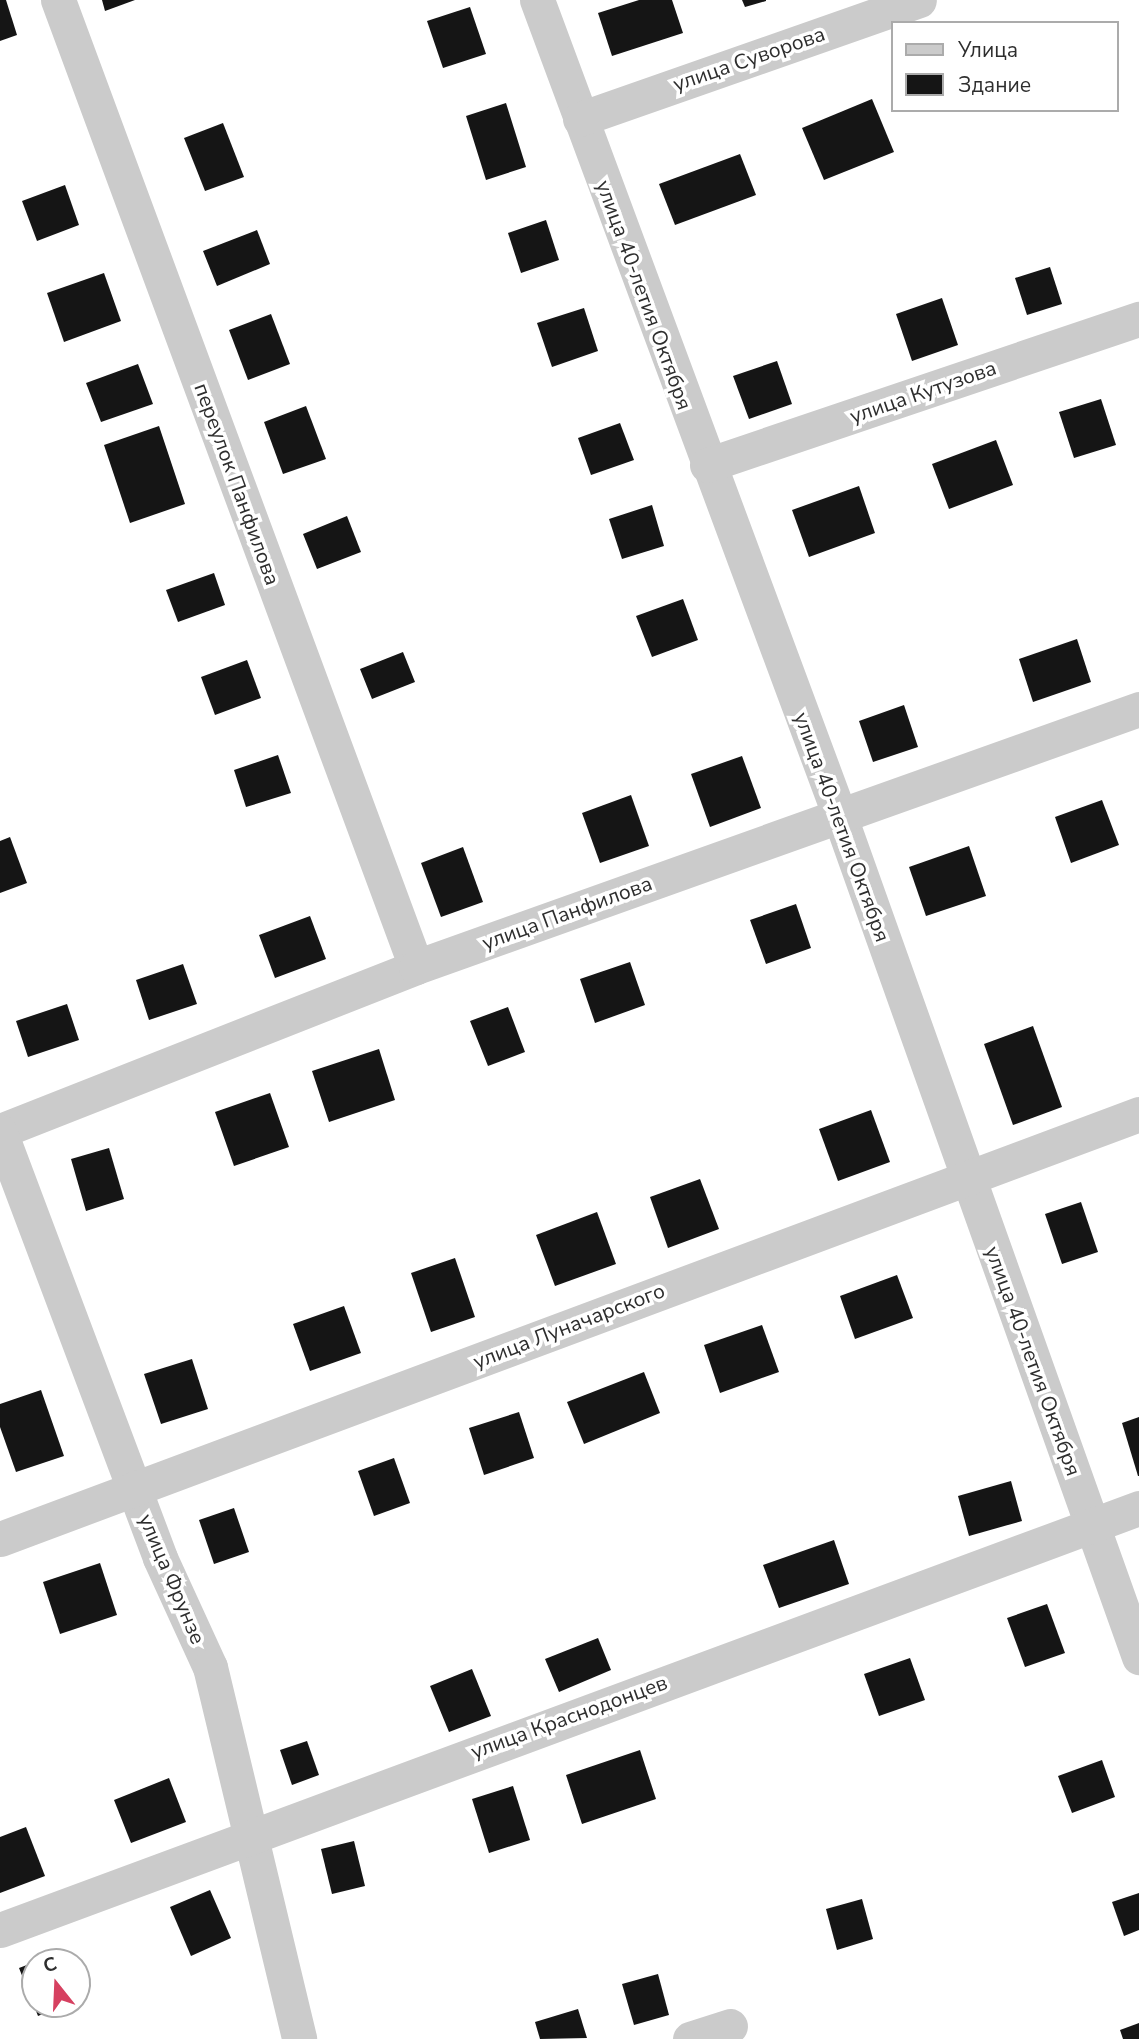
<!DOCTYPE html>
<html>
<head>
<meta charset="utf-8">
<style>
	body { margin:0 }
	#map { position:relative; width:1139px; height:2039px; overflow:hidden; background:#fff; font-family:"Nunito Sans",sans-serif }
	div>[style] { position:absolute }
	.building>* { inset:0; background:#151515 }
	.minor>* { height:35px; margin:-17.5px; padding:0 17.5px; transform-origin:17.5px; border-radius:17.5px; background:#cbcbcb }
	span { translate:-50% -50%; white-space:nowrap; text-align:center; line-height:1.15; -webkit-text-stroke:7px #fff; paint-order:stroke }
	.street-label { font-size:21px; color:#2e2e2e }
	.legend { position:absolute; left:891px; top:21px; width:228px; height:91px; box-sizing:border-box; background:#fff; border:2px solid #ababab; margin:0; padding:9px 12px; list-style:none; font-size:21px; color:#2e2e2e }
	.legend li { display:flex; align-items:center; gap:14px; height:35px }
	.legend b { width:35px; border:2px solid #ababab }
	.north { position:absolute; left:21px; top:1948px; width:70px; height:70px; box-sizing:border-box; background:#fff; border:2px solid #ababab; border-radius:50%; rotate:342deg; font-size:19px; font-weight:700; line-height:28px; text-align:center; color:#2e2e2e }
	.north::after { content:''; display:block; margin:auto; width:24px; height:32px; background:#d64060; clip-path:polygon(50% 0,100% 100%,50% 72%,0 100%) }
</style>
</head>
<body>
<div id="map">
	<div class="building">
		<div style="clip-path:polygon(0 0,6px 0,17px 35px,0 41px)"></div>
		<div style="clip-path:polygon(102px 0,135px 0,105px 11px)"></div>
		<div style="clip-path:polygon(639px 0,672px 0,683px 33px,612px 56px,598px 13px)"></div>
		<div style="clip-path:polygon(742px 0,766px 0,766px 1px,745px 7px)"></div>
		<div style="clip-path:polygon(470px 7px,486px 54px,443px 68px,427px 21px)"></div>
		<div style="clip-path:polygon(872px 99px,894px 152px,824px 180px,802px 128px)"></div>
		<div style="clip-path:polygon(506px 103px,526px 167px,486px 180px,466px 116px)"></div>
		<div style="clip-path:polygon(223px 123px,244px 177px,205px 191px,184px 138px)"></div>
		<div style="clip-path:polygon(740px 154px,756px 195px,675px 225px,659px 184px)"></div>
		<div style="clip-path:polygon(65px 185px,79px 225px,37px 241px,22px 201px)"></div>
		<div style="clip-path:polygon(546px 220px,559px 260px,521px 273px,508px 233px)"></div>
		<div style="clip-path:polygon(257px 230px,270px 264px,217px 286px,203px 251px)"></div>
		<div style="clip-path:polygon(1050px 267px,1062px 304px,1027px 315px,1015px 278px)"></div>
		<div style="clip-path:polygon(104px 273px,121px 321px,64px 342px,47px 293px)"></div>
		<div style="clip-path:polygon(942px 298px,958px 345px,912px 361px,896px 314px)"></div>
		<div style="clip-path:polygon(584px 308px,598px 351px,552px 367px,537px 323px)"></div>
		<div style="clip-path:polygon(271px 314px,290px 364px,248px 380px,229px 330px)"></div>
		<div style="clip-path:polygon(777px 361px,792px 404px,749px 419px,733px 376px)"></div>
		<div style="clip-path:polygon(138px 364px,153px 404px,101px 422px,86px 383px)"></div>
		<div style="clip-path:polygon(1101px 399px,1116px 445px,1074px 458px,1059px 412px)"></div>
		<div style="clip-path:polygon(306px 406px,326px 459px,283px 474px,264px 422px)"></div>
		<div style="clip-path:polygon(620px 423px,634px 460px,591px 475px,578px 438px)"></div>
		<div style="clip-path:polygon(159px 426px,185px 504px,130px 523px,104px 445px)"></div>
		<div style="clip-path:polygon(996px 440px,1013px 485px,949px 509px,932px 464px)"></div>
		<div style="clip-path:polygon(859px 486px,875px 533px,809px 557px,792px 510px)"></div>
		<div style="clip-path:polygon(652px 505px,664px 546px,622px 559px,609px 519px)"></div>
		<div style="clip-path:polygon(347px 516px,361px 552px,317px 569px,303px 534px)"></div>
		<div style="clip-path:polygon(214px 573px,225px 605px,178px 622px,166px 590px)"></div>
		<div style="clip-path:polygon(683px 599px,698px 640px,652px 657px,636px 616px)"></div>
		<div style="clip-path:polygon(1077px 639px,1091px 682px,1033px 702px,1019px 659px)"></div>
		<div style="clip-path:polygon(403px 652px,415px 682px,372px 699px,360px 669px)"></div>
		<div style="clip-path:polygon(247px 660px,261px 698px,215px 715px,201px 677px)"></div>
		<div style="clip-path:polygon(904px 705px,918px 747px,873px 762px,859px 721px)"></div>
		<div style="clip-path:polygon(278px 755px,291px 793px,246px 807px,234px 770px)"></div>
		<div style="clip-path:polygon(742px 756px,761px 808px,710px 827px,691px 774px)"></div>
		<div style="clip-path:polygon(631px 795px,649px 846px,600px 863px,582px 813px)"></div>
		<div style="clip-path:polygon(1102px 800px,1119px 845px,1071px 863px,1055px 817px)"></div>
		<div style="clip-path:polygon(10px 837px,27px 883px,0 893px,0 841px)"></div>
		<div style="clip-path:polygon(969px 846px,986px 896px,926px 916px,909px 867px)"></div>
		<div style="clip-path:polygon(463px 847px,483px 902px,441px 917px,421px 863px)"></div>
		<div style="clip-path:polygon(796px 904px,811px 948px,766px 964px,750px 920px)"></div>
		<div style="clip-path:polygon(310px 916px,326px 959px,275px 978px,259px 935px)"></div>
		<div style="clip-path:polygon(630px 962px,645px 1005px,595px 1023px,580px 979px)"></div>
		<div style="clip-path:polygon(183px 964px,197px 1004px,149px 1020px,136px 980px)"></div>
		<div style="clip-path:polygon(67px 1004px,79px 1040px,28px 1057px,16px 1021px)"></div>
		<div style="clip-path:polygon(508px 1007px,525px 1052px,488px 1066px,470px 1021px)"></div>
		<div style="clip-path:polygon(1033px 1026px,1062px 1107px,1013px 1125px,984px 1044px)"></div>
		<div style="clip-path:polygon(379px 1049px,395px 1100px,329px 1122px,312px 1071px)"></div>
		<div style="clip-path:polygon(270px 1093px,289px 1147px,234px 1166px,215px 1112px)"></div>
		<div style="clip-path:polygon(871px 1110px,890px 1162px,838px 1181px,819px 1129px)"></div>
		<div style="clip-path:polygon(109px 1148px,124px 1199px,86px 1211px,71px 1159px)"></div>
		<div style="clip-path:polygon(700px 1179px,719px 1229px,668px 1248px,650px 1197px)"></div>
		<div style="clip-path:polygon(1081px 1202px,1098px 1252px,1062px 1264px,1045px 1214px)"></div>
		<div style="clip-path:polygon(597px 1212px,616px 1264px,555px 1286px,536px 1235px)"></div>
		<div style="clip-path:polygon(455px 1258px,475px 1317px,431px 1332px,411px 1273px)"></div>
		<div style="clip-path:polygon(897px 1275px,913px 1318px,855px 1339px,840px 1296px)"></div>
		<div style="clip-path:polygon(344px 1306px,361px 1353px,310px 1371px,293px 1324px)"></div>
		<div style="clip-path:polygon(762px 1325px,779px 1372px,720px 1393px,704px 1345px)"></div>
		<div style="clip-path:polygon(192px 1359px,208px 1409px,161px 1424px,144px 1374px)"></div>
		<div style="clip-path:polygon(644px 1372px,660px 1413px,584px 1444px,567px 1402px)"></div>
		<div style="clip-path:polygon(41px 1390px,64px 1456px,16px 1472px,0 1427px,0 1404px)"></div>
		<div style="clip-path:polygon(519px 1412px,534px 1458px,484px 1475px,469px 1428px)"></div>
		<div style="clip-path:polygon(1139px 1417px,1139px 1476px,1138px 1476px,1122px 1423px)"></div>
		<div style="clip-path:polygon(394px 1458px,410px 1503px,374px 1516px,358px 1471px)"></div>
		<div style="clip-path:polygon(1011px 1481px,1022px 1521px,969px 1536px,958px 1496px)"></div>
		<div style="clip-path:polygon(234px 1508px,249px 1552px,214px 1564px,199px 1520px)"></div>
		<div style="clip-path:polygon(834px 1540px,849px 1584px,779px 1608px,763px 1565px)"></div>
		<div style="clip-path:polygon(100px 1563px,117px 1615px,60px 1634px,43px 1582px)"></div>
		<div style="clip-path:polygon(1047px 1604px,1065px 1653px,1025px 1667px,1007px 1618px)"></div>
		<div style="clip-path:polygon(598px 1638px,611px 1670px,559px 1692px,545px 1659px)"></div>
		<div style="clip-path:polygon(910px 1658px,925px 1700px,879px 1716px,864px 1674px)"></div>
		<div style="clip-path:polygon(472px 1669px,491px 1716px,449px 1732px,430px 1686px)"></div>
		<div style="clip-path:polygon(307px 1741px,319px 1775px,292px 1785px,280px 1750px)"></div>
		<div style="clip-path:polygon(640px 1750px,656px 1799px,582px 1824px,566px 1775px)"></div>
		<div style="clip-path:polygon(1102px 1760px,1115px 1797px,1072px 1813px,1058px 1776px)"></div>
		<div style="clip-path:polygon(169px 1778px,186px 1822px,131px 1843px,114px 1800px)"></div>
		<div style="clip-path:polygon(513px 1786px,530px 1840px,489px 1853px,472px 1799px)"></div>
		<div style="clip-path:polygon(26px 1827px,45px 1876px,0 1893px,0 1837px)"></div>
		<div style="clip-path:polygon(354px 1841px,365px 1886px,332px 1894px,321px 1849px)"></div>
		<div style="clip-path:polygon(210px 1890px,231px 1938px,191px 1956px,170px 1907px)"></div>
		<div style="clip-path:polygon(1139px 1893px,1139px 1930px,1124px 1936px,1112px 1902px)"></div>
		<div style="clip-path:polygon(862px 1899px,873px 1939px,837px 1950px,826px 1909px)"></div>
		<div style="clip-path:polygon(61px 1952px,65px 1962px,35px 1962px,35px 2004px,67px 2004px,38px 2016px,19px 1968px)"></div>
		<div style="clip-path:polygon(658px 1974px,669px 2015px,634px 2025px,622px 1984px)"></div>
		<div style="clip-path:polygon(578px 2009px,587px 2038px,540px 2039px,535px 2022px)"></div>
		<div style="clip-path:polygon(1139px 2023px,1139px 2039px,1123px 2039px,1120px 2030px)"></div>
	</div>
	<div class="minor">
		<div style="left:58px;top:0;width:1031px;rotate:69.68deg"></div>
		<div style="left:537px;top:0;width:868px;rotate:69.64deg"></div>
		<div style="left:839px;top:814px;width:895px;rotate:70.41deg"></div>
		<div style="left:580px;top:119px;width:359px;rotate:-19.3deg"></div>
		<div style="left:707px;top:465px;width:456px;rotate:-18.7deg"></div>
		<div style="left:0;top:1131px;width:447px;rotate:-21.5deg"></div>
		<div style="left:416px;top:967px;width:768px;rotate:-19.64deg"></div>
		<div style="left:0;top:1132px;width:455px;rotate:69.4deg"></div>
		<div style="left:160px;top:1558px;width:120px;rotate:65.4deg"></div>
		<div style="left:210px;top:1667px;width:382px;rotate:76.5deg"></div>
		<div style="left:0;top:1539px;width:1216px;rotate:-20.46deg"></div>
		<div style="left:0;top:1930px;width:1215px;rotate:-20.33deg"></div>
		<div style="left:690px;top:2039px;width:42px;rotate:-18deg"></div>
	</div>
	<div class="street-label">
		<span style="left:749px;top:59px;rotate:-19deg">улица Суворова</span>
		<span style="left:644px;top:295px;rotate:70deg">улица 40-летия Октября</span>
		<span style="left:923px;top:392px;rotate:-19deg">улица Кутузова</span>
		<span style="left:237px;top:484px;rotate:70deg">переулок Панфилова</span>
		<span style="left:842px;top:827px;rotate:70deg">улица 40-летия Октября</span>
		<span style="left:567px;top:913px;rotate:-20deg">улица Панфилова</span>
		<span style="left:569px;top:1326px;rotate:-21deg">улица Луначарского</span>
		<span style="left:1033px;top:1361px;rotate:70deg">улица 40-летия Октября</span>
		<span style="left:172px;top:1579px;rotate:67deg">улица Фрунзе</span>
		<span style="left:569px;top:1717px;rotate:-20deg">улица Краснодонцев</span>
	</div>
	<ul class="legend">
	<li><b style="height:9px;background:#cbcbcb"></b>Улица</li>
	<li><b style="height:19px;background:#151515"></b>Здание</li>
	</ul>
	<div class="north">С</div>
</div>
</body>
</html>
